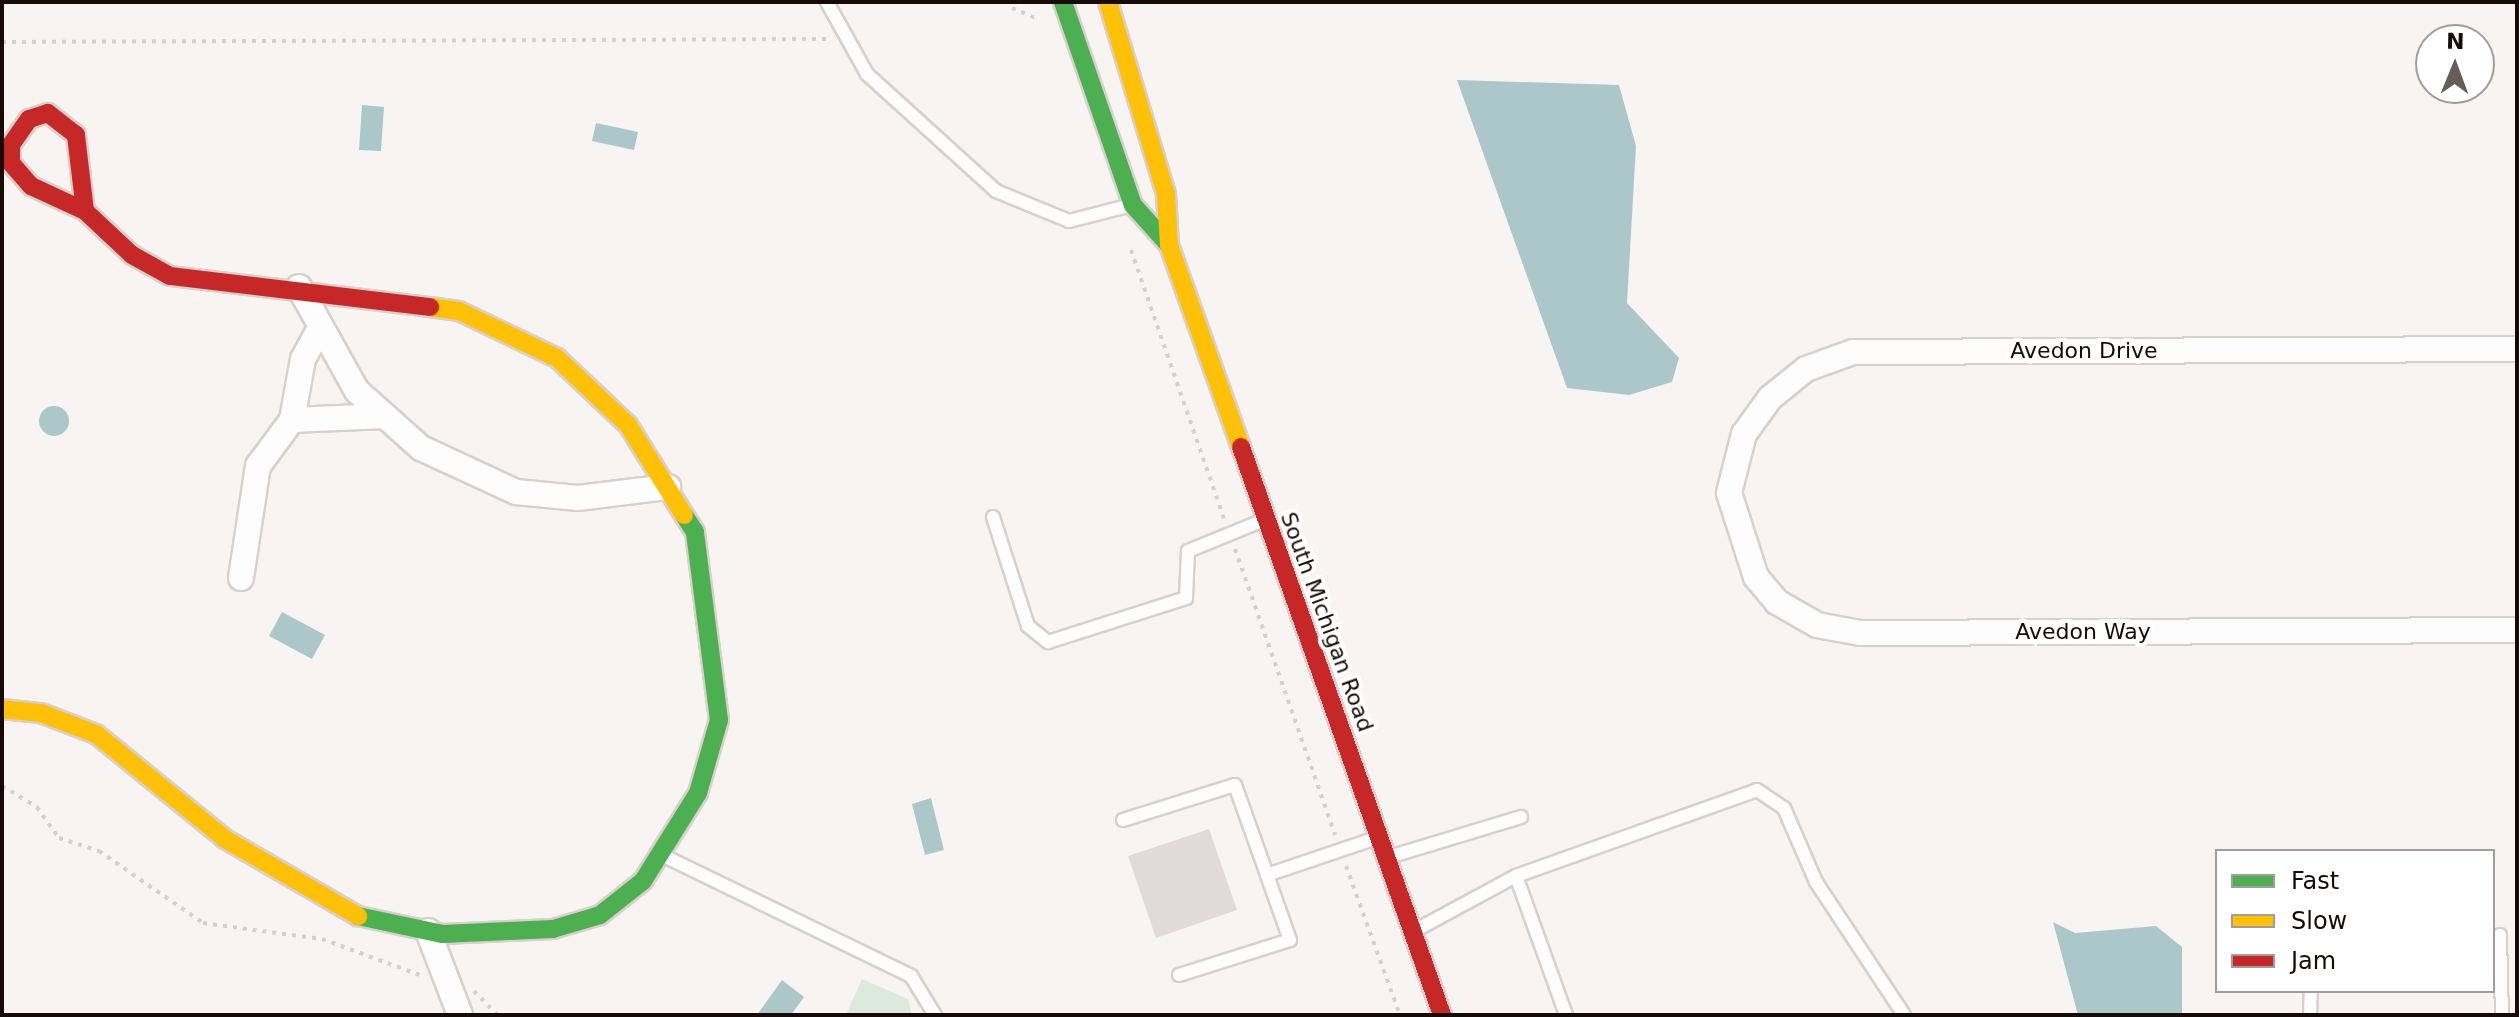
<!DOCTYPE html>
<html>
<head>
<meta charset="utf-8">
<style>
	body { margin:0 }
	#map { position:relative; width:2519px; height:1017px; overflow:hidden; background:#f8f4f2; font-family:"DejaVu Sans",sans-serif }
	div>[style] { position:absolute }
	.green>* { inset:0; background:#dbeadc }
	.water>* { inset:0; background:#abc7c9 }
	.round { border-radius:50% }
	.building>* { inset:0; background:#e2d9db }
	.path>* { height:4px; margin-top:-2px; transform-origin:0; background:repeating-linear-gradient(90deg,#d2d0d0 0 4px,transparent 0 10px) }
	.roads { filter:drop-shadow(2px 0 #d8d0cc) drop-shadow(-2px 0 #d8d0cc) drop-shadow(0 2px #d8d0cc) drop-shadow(0 -2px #d8d0cc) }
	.lane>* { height:12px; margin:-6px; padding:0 6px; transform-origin:6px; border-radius:6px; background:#fefdfd }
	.street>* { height:24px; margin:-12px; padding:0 12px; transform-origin:12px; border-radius:12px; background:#fefdfd }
	.fast>* { height:18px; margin:-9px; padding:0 9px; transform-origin:9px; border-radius:9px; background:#4caf50 }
	.slow>* { height:18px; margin:-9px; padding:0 9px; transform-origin:9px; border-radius:9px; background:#ffc107 }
	.jam>* { height:18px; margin:-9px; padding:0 9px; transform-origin:9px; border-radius:9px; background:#c62828 }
	span { translate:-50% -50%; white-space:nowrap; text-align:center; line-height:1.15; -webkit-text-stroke:8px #fff; paint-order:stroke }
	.street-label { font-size:22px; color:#170b07 }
	.frame { position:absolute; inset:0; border:4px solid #170b07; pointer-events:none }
	.legend { position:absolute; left:2215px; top:849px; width:280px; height:144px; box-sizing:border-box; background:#fff; border:2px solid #a29d9c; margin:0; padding:10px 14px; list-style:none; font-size:24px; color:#170b07 }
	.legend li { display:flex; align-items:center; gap:16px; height:40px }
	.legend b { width:40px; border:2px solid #a29d9c }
	.north { position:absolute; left:2415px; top:24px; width:80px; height:80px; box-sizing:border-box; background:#fff; border:2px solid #a29d9c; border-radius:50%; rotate:1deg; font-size:22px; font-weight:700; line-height:32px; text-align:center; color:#170b07 }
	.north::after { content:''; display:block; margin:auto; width:28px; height:36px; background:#665d59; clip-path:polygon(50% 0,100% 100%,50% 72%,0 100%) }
</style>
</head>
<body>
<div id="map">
	<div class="green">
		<div style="clip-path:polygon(862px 979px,908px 999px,912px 1015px,846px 1015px)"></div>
	</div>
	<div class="water">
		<div style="clip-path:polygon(1457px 80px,1619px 85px,1636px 146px,1627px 303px,1679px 358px,1672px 382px,1629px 395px,1567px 388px)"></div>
		<div style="clip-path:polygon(362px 105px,384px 107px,381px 151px,359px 150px)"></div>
		<div style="clip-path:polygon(596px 123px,638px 132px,634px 150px,592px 141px)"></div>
		<div class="round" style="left:39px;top:406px;width:30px;height:30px"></div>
		<div style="clip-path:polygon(282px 612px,325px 635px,312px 659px,269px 636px)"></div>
		<div style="clip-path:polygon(931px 798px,944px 850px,925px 855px,912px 804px)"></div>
		<div style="clip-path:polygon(2053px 922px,2075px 933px,2156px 926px,2182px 947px,2182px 1015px,2078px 1015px)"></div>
		<div style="clip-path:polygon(782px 980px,804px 997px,791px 1015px,757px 1015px)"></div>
	</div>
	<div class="building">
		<div style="clip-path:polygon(1209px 829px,1237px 910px,1156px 938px,1128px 856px)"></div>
	</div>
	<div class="path">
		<div style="left:1012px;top:8px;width:25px;rotate:23deg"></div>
		<div style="left:2px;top:42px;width:826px;rotate:-0.21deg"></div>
		<div style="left:1131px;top:250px;width:284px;rotate:70.9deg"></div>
		<div style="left:1235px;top:549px;width:303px;rotate:70.7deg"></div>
		<div style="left:2px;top:786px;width:41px;rotate:31deg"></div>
		<div style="left:37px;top:807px;width:38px;rotate:55deg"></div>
		<div style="left:59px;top:838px;width:42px;rotate:18deg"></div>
		<div style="left:99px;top:851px;width:126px;rotate:34.7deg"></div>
		<div style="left:203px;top:923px;width:120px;rotate:7.7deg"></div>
		<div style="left:322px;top:939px;width:104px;rotate:20.2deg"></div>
		<div style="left:1346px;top:866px;width:158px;rotate:70.1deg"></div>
		<div style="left:474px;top:991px;width:33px;rotate:46deg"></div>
	</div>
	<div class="roads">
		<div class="lane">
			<div style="left:827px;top:2px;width:82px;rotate:60.9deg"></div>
			<div style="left:867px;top:74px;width:174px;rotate:42.2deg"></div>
			<div style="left:996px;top:191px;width:79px;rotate:22.3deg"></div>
			<div style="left:1069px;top:221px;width:61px;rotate:-14.3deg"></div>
			<div style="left:993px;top:517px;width:114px;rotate:72.2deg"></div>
			<div style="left:1028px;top:626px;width:26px;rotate:39deg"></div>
			<div style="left:1048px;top:642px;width:145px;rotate:-17.7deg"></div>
			<div style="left:1186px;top:598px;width:47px;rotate:-87.6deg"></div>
			<div style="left:1188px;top:551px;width:82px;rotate:-22.2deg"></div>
			<div style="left:1123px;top:820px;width:117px;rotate:-17.4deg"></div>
			<div style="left:1235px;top:785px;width:96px;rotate:70.4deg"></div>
			<div style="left:664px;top:856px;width:275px;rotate:25.9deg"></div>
			<div style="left:911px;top:976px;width:46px;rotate:58.4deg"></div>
			<div style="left:1389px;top:857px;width:138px;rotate:-16.9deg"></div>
			<div style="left:1516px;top:876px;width:148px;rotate:70.2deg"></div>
			<div style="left:1416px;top:930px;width:114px;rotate:-28.4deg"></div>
			<div style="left:1516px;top:876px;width:256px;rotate:-19.6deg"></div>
			<div style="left:1757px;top:790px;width:32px;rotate:34deg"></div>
			<div style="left:1784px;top:808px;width:81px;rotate:66.6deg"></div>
			<div style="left:1816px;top:882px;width:159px;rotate:56.5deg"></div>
			<div style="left:2500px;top:935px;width:80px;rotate:88.6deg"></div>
			<div style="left:1179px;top:975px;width:116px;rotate:-17.5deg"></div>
			<div style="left:1290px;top:940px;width:69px;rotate:-109.5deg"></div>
			<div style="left:1267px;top:875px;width:115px;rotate:-18.7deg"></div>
			<div style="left:2310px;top:1015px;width:24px;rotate:-88deg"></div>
		</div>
		<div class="street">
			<div style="left:299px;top:287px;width:119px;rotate:60.9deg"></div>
			<div style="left:357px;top:391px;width:86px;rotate:41.7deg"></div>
			<div style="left:421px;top:448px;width:105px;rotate:24.9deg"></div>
			<div style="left:516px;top:492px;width:62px;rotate:5.5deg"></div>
			<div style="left:578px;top:498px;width:91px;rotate:-7deg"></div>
			<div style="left:2517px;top:349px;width:664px;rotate:179.74deg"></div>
			<div style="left:1853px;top:352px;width:50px;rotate:160.1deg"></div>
			<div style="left:1806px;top:369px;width:46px;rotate:141.1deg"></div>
			<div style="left:1770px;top:398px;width:44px;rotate:125.8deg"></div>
			<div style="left:1744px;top:434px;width:61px;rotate:104.3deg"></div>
			<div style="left:1729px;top:493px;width:88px;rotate:72.2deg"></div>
			<div style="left:1756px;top:577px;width:33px;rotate:50deg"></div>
			<div style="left:1777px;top:602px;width:46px;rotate:29.9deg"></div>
			<div style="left:1817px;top:625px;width:44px;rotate:10.5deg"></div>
			<div style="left:1860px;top:633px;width:657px;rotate:-0.26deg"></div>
			<div style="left:292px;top:420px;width:93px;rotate:-2.5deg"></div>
			<div style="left:241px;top:578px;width:113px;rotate:-81.4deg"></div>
			<div style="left:258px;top:466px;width:57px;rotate:-53.5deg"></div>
			<div style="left:292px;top:420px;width:62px;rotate:-79.8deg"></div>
			<div style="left:303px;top:359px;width:33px;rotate:-61deg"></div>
			<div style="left:428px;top:931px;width:90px;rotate:69.1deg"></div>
		</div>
		<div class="fast">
			<div style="left:1063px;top:2px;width:215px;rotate:71deg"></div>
			<div style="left:1133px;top:205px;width:54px;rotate:48deg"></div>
			<div style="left:358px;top:916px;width:87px;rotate:12deg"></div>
			<div style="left:443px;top:934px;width:110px;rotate:-2.6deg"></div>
			<div style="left:553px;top:929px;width:49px;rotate:-16.6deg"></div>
			<div style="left:600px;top:915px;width:55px;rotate:-38.3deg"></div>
			<div style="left:643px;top:881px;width:104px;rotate:-58deg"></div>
			<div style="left:698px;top:793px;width:76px;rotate:-74deg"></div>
			<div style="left:719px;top:720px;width:190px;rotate:-97.3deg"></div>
			<div style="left:695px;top:532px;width:20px;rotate:-123deg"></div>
		</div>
		<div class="slow">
			<div style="left:1108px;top:2px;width:201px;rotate:73.2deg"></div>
			<div style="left:1166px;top:194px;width:51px;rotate:86.6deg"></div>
			<div style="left:1169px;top:245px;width:214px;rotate:70.4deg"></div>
			<div style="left:430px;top:307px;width:29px;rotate:8deg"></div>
			<div style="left:459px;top:311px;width:109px;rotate:25.6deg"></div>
			<div style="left:557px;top:358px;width:98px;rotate:43.3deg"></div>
			<div style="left:628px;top:425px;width:106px;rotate:58.1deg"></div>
			<div style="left:2px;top:709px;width:39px;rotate:6deg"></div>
			<div style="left:41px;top:713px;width:59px;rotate:20.9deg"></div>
			<div style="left:96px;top:734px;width:166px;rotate:39.1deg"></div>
			<div style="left:225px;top:839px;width:154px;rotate:30.1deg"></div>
		</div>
		<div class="jam">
			<div style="left:85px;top:211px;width:77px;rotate:-96.8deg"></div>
			<div style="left:76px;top:135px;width:36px;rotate:-142deg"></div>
			<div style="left:48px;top:113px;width:20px;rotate:162deg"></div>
			<div style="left:29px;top:119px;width:32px;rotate:125deg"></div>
			<div style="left:11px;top:145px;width:18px;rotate:90deg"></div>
			<div style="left:11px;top:163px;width:30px;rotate:49deg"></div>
			<div style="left:31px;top:186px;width:60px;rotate:24.8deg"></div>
			<div style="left:85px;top:211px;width:64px;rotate:43.1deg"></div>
			<div style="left:132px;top:255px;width:43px;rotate:28.9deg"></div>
			<div style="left:170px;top:276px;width:262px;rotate:6.8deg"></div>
			<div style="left:1241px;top:447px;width:603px;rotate:70.51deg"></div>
		</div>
	</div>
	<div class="street-label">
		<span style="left:2084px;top:351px">Avedon Drive</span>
		<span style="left:1327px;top:622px;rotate:70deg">South Michigan Road</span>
		<span style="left:2083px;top:632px">Avedon Way</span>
	</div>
	<div class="frame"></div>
	<ul class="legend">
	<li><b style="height:10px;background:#4caf50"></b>Fast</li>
	<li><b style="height:10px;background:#ffc107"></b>Slow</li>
	<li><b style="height:10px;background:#c62828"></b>Jam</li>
	</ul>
	<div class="north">N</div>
</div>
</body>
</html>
